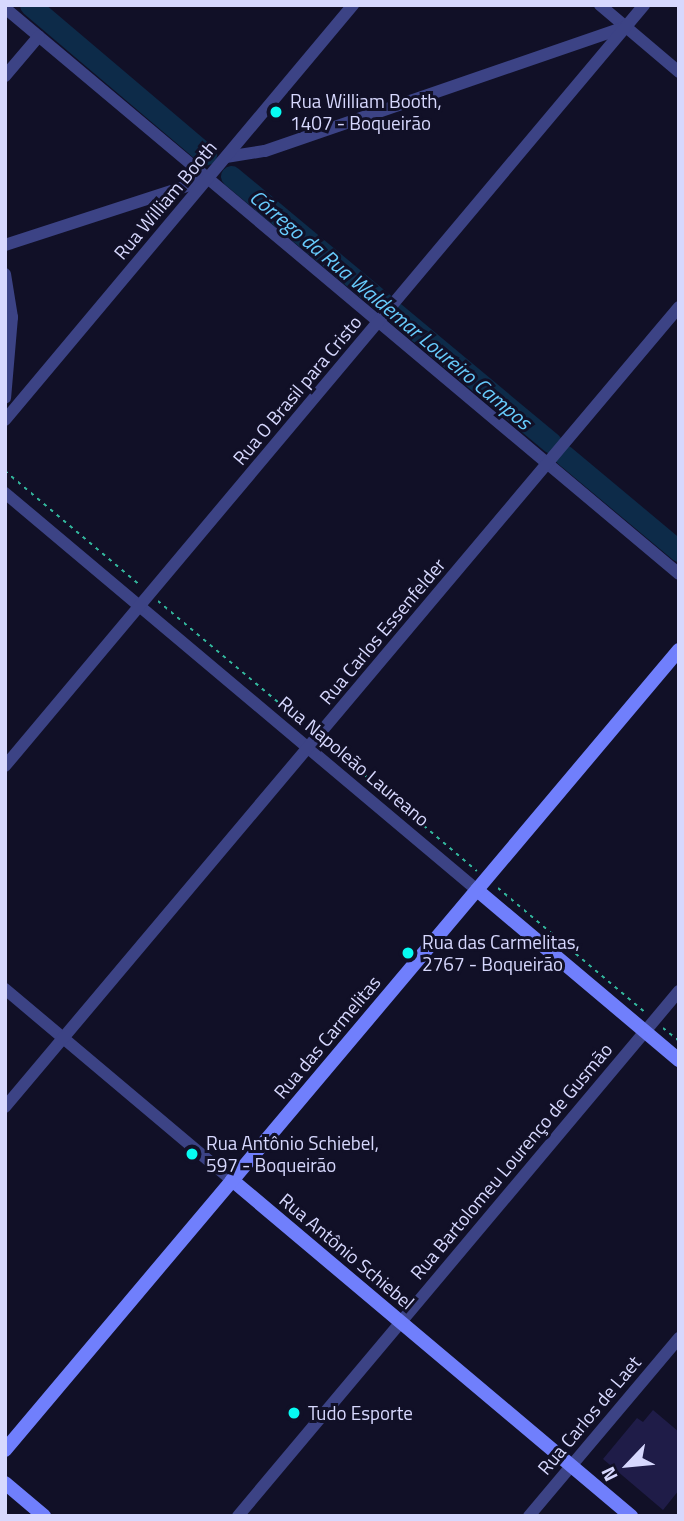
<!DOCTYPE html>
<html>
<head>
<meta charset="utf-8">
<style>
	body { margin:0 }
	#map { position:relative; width:684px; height:1521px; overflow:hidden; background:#111027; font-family:"Titillium Web",sans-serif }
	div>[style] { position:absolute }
	.river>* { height:21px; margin:-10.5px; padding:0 10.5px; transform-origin:10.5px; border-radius:10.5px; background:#0d2b49 }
	.building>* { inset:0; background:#1f1c48 }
	.path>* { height:2px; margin-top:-1px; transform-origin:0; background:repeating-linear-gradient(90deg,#32b79d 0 3.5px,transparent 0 8.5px) }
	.street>* { height:12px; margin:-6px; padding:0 6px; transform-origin:6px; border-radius:6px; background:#3c4385 }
	.secondary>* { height:14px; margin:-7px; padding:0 7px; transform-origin:7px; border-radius:7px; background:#707ffc }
	.dots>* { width:19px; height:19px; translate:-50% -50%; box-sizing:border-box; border:4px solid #111027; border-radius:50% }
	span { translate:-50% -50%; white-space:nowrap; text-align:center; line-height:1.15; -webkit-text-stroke:6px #111027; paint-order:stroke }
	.poi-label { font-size:19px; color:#d7d8fe }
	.left { translate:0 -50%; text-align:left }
	.street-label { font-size:19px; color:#d7d8fe }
	.water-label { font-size:21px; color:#67cbfc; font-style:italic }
	.frame { position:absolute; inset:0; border:7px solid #d7d8fe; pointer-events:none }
	.north { position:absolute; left:593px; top:1430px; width:70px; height:70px; -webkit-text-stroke:5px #111027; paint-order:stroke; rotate:244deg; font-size:19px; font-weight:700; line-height:28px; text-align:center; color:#d7d8fe }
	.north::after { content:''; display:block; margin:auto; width:24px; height:32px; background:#d7d8fe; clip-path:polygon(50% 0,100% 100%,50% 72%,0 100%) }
</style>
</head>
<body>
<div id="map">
	<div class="river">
		<div style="left:30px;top:5px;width:231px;rotate:40.3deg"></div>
		<div style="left:231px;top:176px;width:417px;rotate:39.8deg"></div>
		<div style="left:564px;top:455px;width:150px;rotate:39.9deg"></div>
	</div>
	<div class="building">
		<div style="clip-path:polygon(653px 1410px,679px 1432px,679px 1490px,663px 1510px,603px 1459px,637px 1418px,643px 1422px)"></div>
	</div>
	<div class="path">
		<div style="left:5px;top:471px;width:178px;rotate:40.2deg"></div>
		<div style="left:158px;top:601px;width:197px;rotate:40.1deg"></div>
		<div style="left:327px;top:743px;width:197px;rotate:40.5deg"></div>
		<div style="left:498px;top:888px;width:194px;rotate:40.2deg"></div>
		<div style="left:663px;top:1028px;width:21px;rotate:39deg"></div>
	</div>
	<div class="street">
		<div style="left:600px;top:5px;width:104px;rotate:40.3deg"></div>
		<div style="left:5px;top:8px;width:880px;rotate:40.02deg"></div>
		<div style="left:5px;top:76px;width:52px;rotate:-49.6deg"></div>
		<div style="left:226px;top:157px;width:39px;rotate:-9deg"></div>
		<div style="left:265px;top:151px;width:381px;rotate:-19deg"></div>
		<div style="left:5px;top:245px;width:213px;rotate:-18deg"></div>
		<div style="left:5px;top:274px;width:44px;rotate:80.8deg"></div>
		<div style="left:12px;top:317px;width:81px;rotate:94.9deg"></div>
		<div style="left:5px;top:420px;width:542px;rotate:-50.02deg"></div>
		<div style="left:5px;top:493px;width:617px;rotate:40.07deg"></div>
		<div style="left:5px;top:766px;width:994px;rotate:-49.98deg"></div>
		<div style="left:5px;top:989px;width:297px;rotate:40.1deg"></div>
		<div style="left:5px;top:1107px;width:1046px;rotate:-49.89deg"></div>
		<div style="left:238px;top:1516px;width:686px;rotate:-49.97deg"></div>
		<div style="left:529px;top:1516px;width:233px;rotate:-49.9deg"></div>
	</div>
	<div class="secondary">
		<div style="left:477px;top:890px;width:264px;rotate:40.1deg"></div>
		<div style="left:232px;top:1180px;width:522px;rotate:40.1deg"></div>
		<div style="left:5px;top:1450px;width:1046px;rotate:-49.89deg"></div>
		<div style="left:5px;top:1483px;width:51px;rotate:40.2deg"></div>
	</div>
	<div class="dots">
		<div style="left:276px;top:112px;background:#07fbf2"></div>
		<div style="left:408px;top:953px;background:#07fbf2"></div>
		<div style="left:192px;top:1154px;background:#07fbf2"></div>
		<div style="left:294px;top:1413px;background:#07fbf2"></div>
	</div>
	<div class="poi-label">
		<span class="left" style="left:290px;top:112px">Rua William Booth,<br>1407 - Boqueirão</span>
		<span class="left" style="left:422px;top:953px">Rua das Carmelitas,<br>2767 - Boqueirão</span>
		<span class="left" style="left:206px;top:1154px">Rua Antônio Schiebel,<br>597 - Boqueirão</span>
		<span class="left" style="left:308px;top:1413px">Tudo Esporte</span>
	</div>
	<div class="street-label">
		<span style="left:165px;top:200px;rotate:-50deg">Rua William Booth</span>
		<span style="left:297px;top:390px;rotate:-50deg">Rua O Brasil para Cristo</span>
		<span style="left:382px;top:631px;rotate:-50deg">Rua Carlos Essenfelder</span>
		<span style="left:354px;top:761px;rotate:40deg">Rua Napoleão Laureano</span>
		<span style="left:327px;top:1037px;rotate:-50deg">Rua das Carmelitas</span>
		<span style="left:511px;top:1161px;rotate:-50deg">Rua Bartolomeu Lourenço de Gusmão</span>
		<span style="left:347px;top:1251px;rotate:40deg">Rua Antônio Schiebel</span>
		<span style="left:589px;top:1415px;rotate:-50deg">Rua Carlos de Laet</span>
	</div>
	<div class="water-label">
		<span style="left:391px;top:309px;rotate:40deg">Córrego da Rua Waldemar Loureiro Campos</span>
	</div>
	<div class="frame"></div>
	<div class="north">N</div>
</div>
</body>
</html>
